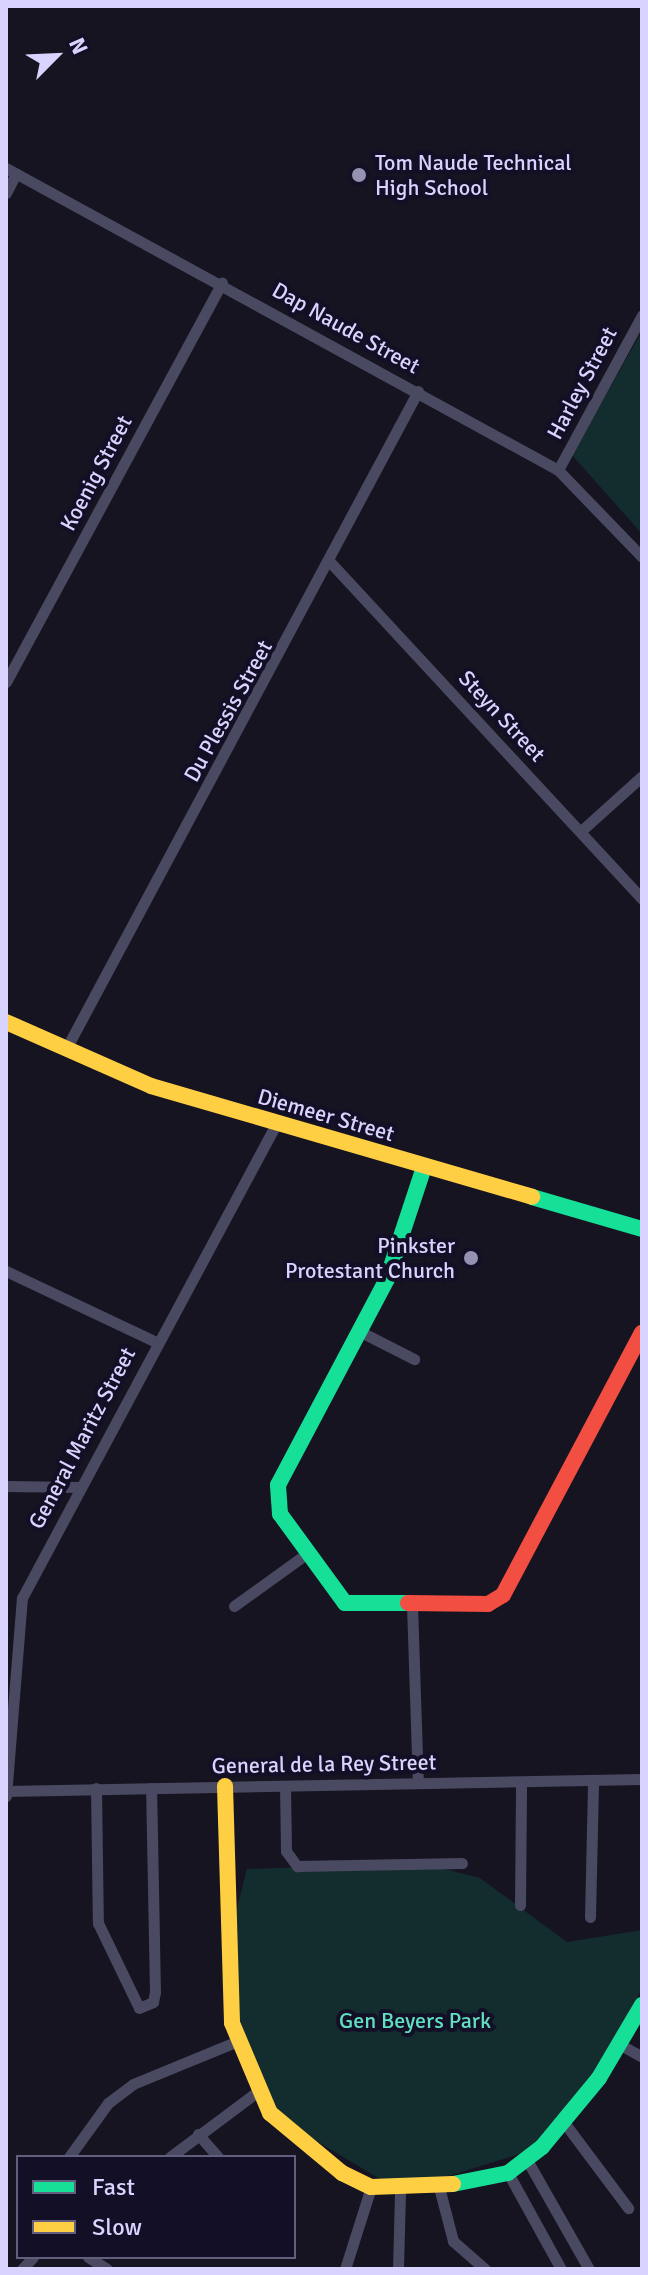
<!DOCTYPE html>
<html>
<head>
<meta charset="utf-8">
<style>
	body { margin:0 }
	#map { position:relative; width:648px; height:2275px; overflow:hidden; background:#161421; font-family:Signika,sans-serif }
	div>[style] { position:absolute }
	.green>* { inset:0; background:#132c2d }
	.street>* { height:11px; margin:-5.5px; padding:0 5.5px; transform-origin:5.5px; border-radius:5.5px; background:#4a4962 }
	.fast>* { height:16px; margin:-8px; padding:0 8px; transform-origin:8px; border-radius:8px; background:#16e098 }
	.slow>* { height:16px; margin:-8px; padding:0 8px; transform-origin:8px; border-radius:8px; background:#ffcf43 }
	.jam>* { height:16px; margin:-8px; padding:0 8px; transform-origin:8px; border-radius:8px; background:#f24e42 }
	.dots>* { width:22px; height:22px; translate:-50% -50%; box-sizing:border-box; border:4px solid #130f26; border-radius:50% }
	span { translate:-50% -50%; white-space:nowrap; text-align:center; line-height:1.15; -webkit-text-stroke:8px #130f26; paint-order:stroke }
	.poi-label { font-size:22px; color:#d9d4ff }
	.left { translate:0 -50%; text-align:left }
	.right { translate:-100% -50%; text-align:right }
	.street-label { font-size:22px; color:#d9d4ff }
	.park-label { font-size:22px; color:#5fe0c0 }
	.frame { position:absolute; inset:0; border:8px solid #d9d4ff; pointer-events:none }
	.legend { position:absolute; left:16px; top:2155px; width:280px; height:104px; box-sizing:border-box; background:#130f26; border:2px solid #625e7d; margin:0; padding:10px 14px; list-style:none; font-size:24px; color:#d9d4ff }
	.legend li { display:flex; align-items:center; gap:16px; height:40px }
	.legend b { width:40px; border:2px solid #625e7d }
	.north { position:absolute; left:16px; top:16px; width:80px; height:80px; -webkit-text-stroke:6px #130f26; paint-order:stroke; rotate:66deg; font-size:22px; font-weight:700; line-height:32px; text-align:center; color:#d9d4ff }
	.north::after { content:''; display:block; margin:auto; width:28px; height:36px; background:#d9d4ff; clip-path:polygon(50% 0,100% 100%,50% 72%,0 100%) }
</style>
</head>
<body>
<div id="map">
	<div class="green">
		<div style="clip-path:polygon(642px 331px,642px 534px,572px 455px)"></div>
		<div style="clip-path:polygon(425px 1864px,480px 1878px,567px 1942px,642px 1930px,642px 1988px,606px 2065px,542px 2147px,400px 2191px,270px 2113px,232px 2023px,228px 1942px,247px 1869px)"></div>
	</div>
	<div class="street">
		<div style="left:6px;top:168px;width:629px;rotate:28.68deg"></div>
		<div style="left:558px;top:470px;width:121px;rotate:46deg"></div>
		<div style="left:6px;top:193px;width:22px;rotate:-63deg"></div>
		<div style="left:558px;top:470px;width:176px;rotate:-61.5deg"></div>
		<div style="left:331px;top:563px;width:458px;rotate:47.2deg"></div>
		<div style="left:6px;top:682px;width:454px;rotate:-61.6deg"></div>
		<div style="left:581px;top:831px;width:82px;rotate:-42deg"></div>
		<div style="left:67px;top:1047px;width:744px;rotate:-61.85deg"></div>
		<div style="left:6px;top:1271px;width:166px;rotate:25.3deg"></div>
		<div style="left:359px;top:1331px;width:62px;rotate:27deg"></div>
		<div style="left:6px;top:1486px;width:74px;rotate:0.8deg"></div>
		<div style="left:412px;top:1605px;width:177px;rotate:88.1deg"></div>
		<div style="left:234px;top:1606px;width:89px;rotate:-35.8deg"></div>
		<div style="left:285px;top:1786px;width:65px;rotate:89.1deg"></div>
		<div style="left:286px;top:1851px;width:19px;rotate:54deg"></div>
		<div style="left:297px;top:1866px;width:165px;rotate:-1deg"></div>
		<div style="left:96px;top:1788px;width:135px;rotate:89.2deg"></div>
		<div style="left:98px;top:1923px;width:94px;rotate:64.2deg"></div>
		<div style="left:139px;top:2008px;width:15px;rotate:-23deg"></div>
		<div style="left:153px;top:2002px;width:10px;rotate:-79deg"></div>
		<div style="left:155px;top:1992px;width:204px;rotate:-91.1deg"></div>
		<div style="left:6px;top:1791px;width:636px;rotate:-1.08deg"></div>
		<div style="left:6px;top:1796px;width:199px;rotate:-85.4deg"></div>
		<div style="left:22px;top:1598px;width:538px;rotate:-61.81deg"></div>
		<div style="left:520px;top:1905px;width:123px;rotate:-89.5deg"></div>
		<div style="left:590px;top:1917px;width:134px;rotate:-88.7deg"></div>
		<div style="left:619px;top:2044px;width:26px;rotate:29deg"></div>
		<div style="left:563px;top:2121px;width:109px;rotate:53.2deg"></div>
		<div style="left:198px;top:2134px;width:30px;rotate:49deg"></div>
		<div style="left:69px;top:2157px;width:67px;rotate:-54.2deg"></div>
		<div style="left:108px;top:2103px;width:31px;rotate:-37deg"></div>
		<div style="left:133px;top:2084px;width:113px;rotate:-22.3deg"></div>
		<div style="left:170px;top:2157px;width:109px;rotate:-36.8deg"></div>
		<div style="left:527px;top:2160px;width:125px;rotate:60.4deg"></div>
		<div style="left:508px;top:2173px;width:110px;rotate:61.1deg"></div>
		<div style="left:440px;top:2191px;width:52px;rotate:75.4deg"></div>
		<div style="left:453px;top:2241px;width:43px;rotate:41.2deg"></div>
		<div style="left:88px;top:2257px;width:22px;rotate:32deg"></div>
		<div style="left:22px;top:2269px;width:16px;rotate:-47deg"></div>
		<div style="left:345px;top:2269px;width:86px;rotate:-72.4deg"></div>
		<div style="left:398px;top:2269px;width:78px;rotate:-88.5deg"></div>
	</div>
	<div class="fast">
		<div style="left:532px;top:1197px;width:115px;rotate:16.2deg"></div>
		<div style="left:408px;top:1603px;width:63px;rotate:180deg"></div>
		<div style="left:345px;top:1603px;width:110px;rotate:-126.1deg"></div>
		<div style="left:280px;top:1514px;width:29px;rotate:-94deg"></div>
		<div style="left:278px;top:1485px;width:233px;rotate:-62.1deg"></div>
		<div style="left:387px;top:1279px;width:118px;rotate:-71.7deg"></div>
		<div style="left:453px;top:2184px;width:56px;rotate:-11.3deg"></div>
		<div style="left:508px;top:2173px;width:43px;rotate:-37.4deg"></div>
		<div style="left:542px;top:2147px;width:89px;rotate:-50.4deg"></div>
		<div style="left:599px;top:2078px;width:85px;rotate:-59.5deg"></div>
	</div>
	<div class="slow">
		<div style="left:6px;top:1022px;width:158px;rotate:23.8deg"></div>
		<div style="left:151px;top:1086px;width:397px;rotate:16.2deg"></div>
		<div style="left:225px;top:1786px;width:237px;rotate:88.3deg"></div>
		<div style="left:232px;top:2023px;width:98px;rotate:67.1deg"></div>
		<div style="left:270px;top:2113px;width:94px;rotate:39.8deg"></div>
		<div style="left:342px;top:2173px;width:32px;rotate:26deg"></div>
		<div style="left:371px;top:2187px;width:82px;rotate:-2.1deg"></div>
	</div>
	<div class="jam">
		<div style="left:408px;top:1603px;width:80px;rotate:0.7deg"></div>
		<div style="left:488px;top:1604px;width:17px;rotate:-31deg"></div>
		<div style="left:503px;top:1595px;width:297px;rotate:-62.1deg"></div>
	</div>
	<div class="dots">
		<div style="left:359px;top:175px;background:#9591b1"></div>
		<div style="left:471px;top:1258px;background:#9591b1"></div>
	</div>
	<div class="poi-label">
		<span class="left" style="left:375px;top:175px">Tom Naude Technical<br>High School</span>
		<span class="right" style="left:455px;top:1258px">Pinkster<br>Protestant Church</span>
	</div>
	<div class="street-label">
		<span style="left:346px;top:328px;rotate:29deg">Dap Naude Street</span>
		<span style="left:582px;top:383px;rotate:-62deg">Harley Street</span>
		<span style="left:96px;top:473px;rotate:-62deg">Koenig Street</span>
		<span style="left:228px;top:711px;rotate:-61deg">Du Plessis Street</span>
		<span style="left:502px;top:716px;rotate:47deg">Steyn Street</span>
		<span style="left:326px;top:1115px;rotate:16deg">Diemeer Street</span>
		<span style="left:82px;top:1438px;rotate:-62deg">General Maritz Street</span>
		<span style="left:324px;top:1764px;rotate:-1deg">General de la Rey Street</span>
	</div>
	<div class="park-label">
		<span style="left:415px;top:2021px">Gen Beyers Park</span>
	</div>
	<div class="frame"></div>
	<ul class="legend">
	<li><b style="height:10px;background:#16e098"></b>Fast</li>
	<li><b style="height:10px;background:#ffcf43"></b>Slow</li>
	</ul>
	<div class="north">N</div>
</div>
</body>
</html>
